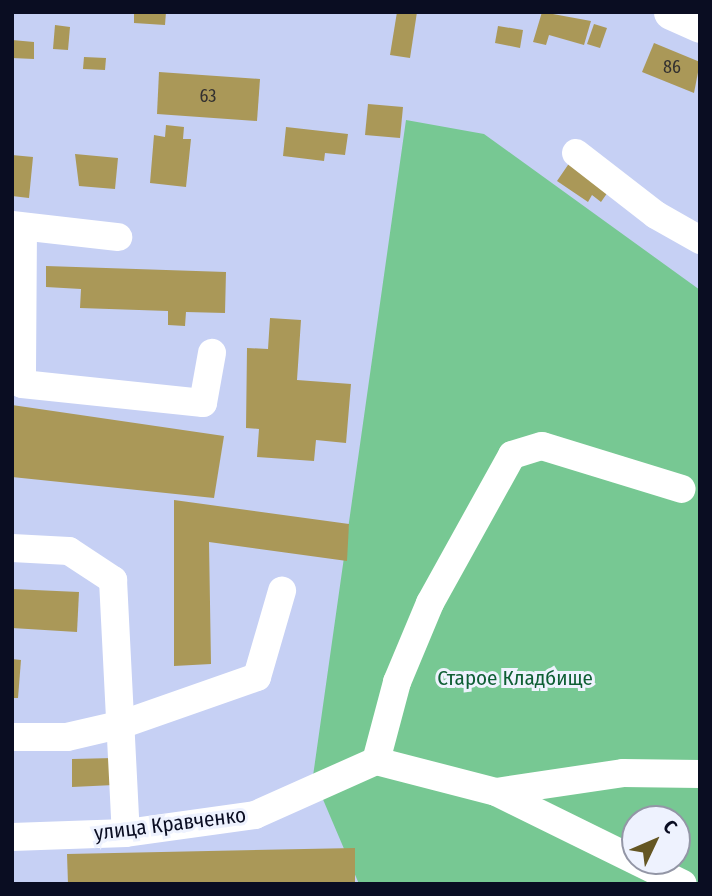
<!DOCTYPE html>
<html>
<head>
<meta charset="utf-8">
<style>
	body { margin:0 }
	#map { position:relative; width:712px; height:896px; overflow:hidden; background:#c6d0f4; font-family:"Fira Sans Condensed",sans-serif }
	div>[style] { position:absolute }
	.green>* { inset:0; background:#77c893 }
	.building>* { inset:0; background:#aa9858 }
	.minor>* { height:28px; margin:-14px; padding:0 14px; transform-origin:14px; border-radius:14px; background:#fff }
	.major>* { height:35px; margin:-17.5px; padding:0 17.5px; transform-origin:17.5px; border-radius:17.5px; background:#fff }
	span { translate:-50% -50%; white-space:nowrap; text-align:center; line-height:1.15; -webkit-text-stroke:6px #eef2fe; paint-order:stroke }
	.number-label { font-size:18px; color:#323030 }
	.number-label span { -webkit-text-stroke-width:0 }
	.park-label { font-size:21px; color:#0e5e34 }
	.street-label { font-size:21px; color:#0a0d22 }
	.frame { position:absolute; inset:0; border:14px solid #0a0d22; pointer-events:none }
	.north { position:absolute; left:621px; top:805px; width:70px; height:70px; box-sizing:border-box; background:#eef2fe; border:2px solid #9396a6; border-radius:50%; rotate:46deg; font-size:19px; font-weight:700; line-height:28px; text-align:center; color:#0a0d22 }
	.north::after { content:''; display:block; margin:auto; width:24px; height:32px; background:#645623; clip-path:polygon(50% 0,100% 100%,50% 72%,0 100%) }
</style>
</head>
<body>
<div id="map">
	<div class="green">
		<div style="clip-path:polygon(evenodd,406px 120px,484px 134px,700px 290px,700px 884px,359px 884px,313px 776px,406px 120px,635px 819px,677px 819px,677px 861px,635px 861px,635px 819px)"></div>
	</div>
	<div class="building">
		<div style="clip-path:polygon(134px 12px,166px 12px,165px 25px,134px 23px)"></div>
		<div style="clip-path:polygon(397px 12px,417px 12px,410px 58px,390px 55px)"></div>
		<div style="clip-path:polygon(542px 12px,591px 21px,584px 45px,549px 35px,546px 45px,533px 42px)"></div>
		<div style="clip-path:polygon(594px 24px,607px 28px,600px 48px,587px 44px)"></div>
		<div style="clip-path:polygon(55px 25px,70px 27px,68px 50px,53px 49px)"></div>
		<div style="clip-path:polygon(498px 26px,523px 30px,520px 48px,495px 43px)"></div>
		<div style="clip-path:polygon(12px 40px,34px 42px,34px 59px,12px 58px)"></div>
		<div style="clip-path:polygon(654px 43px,700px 62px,694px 93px,642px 72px)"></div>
		<div style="clip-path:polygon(84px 57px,106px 58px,105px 70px,83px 69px)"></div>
		<div style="clip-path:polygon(159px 72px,260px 79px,257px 121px,157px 114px)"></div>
		<div style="clip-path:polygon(368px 104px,403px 107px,400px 138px,365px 135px)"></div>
		<div style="clip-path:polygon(166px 125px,184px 127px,183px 139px,191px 139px,186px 187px,150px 183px,154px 135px,165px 137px)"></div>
		<div style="clip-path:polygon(286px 127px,348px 134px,345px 155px,325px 153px,324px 161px,283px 156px)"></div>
		<div style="clip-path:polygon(75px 154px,118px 158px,115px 189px,79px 186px)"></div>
		<div style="clip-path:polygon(12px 155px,33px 157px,29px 198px,12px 196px)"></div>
		<div style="clip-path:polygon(570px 162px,610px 189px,601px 202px,592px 195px,588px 202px,557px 181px)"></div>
		<div style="clip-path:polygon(46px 266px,226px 272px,225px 313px,186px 312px,185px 326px,168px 325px,168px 311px,80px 308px,81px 289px,46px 287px)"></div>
		<div style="clip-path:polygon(270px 318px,301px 320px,297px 380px,351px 384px,346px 443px,316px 440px,314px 461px,257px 457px,259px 429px,246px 428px,247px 348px,268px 349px)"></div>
		<div style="clip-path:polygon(12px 405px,224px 436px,214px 498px,12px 477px)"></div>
		<div style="clip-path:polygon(174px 500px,349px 524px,347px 561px,209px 542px,211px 664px,174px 666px)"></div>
		<div style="clip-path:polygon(12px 589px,79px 592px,77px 632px,12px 628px)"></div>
		<div style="clip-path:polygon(12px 659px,21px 660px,18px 698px,12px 698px)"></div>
		<div style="clip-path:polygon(114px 758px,114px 785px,72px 787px,72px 759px)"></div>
		<div style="clip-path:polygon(355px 848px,355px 884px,68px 884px,67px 854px)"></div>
	</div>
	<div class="minor">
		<div style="left:576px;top:153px;width:101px;rotate:37.8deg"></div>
		<div style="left:656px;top:215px;width:51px;rotate:29.6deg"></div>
		<div style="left:12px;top:225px;width:107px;rotate:6.5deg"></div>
		<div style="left:23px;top:227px;width:157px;rotate:90.4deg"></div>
		<div style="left:22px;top:384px;width:182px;rotate:6deg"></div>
		<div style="left:203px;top:403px;width:51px;rotate:-79.8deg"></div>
		<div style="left:12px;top:548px;width:57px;rotate:3deg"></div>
		<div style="left:69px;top:551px;width:53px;rotate:33.4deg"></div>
		<div style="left:113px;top:580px;width:253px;rotate:87.1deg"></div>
		<div style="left:12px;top:737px;width:55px"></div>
		<div style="left:67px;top:737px;width:57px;rotate:-13.1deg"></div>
		<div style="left:123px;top:724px;width:142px;rotate:-19.3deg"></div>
		<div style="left:257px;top:677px;width:90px;rotate:-73.8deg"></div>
		<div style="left:376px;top:761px;width:82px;rotate:-75.1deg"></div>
		<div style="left:397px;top:682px;width:86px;rotate:-67.3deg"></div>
		<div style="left:430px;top:603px;width:169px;rotate:-61deg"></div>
		<div style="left:512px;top:455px;width:31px;rotate:-17deg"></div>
		<div style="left:542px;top:446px;width:146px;rotate:17.1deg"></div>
		<div style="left:496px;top:792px;width:208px;rotate:26.2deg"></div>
		<div style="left:12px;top:837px;width:114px;rotate:-2deg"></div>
		<div style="left:126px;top:833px;width:130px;rotate:-7.9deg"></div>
		<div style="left:255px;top:815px;width:133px;rotate:-24.1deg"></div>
		<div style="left:376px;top:761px;width:124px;rotate:14.5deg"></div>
		<div style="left:496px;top:792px;width:128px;rotate:-8.5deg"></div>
		<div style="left:623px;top:773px;width:77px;rotate:0.7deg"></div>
	</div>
	<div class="major">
		<div style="left:671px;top:12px;width:32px;rotate:24deg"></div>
	</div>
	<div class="number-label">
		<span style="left:672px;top:67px">86</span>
		<span style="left:208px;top:96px">63</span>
	</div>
	<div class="park-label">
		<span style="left:515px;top:678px">Старое Кладбище</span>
	</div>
	<div class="street-label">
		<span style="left:170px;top:824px;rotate:-7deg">улица Кравченко</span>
	</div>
	<div class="frame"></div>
	<div class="north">С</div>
</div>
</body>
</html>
